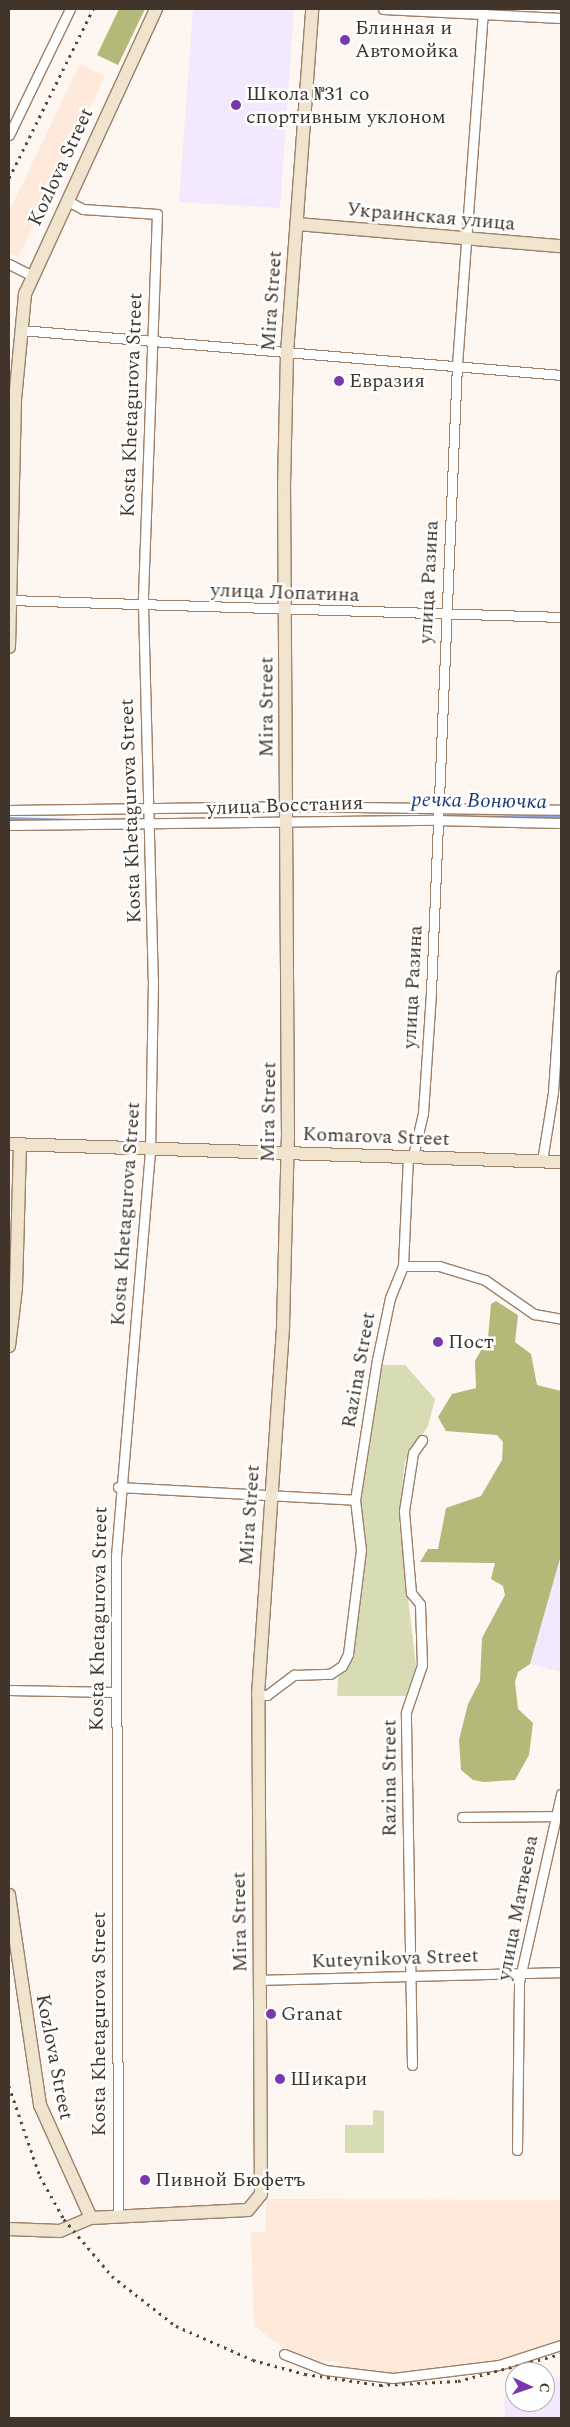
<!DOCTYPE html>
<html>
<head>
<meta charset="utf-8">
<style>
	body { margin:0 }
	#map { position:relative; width:570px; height:2427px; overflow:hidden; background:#fdf6f1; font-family:Spectral,serif }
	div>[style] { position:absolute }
	.industrial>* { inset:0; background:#fee9db }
	.education>* { inset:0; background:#f3e9fe }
	.green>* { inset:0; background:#d7dcb5 }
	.forest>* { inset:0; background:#b2b979 }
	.stream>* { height:2.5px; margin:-1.25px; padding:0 1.25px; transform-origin:1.25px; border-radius:1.25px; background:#8aa4da }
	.roads { filter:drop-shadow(1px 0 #9c806a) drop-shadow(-1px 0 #9c806a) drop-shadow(0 1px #9c806a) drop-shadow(0 -1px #9c806a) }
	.street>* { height:9px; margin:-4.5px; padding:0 4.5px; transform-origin:4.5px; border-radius:4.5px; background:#fff }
	.secondary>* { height:12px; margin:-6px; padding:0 6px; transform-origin:6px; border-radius:6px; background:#f0e4ce }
	.rail>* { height:2.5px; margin-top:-1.25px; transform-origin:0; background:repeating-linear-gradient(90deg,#554a40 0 2.5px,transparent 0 7.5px) }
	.dots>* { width:14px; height:14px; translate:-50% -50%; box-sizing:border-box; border:2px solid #fff; border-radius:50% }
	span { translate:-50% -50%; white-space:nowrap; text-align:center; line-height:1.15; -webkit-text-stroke:5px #fff; paint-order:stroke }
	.poi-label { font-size:20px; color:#41352b }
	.left { translate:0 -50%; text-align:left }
	.street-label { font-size:20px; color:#41352b }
	.water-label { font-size:21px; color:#203b7c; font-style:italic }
	.frame { position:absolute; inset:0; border:10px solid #41352b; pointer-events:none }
	.north { position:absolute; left:505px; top:2362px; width:50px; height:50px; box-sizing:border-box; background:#fff; border:1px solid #b3aeaa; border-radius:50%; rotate:93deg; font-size:14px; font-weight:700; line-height:20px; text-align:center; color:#41352b }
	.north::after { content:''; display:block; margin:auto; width:18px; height:22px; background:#7939ae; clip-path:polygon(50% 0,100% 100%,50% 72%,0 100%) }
</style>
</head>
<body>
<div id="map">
	<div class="industrial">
		<div style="clip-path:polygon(80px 64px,105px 76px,18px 257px,9px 252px,9px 212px)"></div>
		<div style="clip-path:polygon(266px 2199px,561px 2200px,561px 2342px,493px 2362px,411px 2373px,341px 2371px,341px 2362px,301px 2361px,254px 2326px,251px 2232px,266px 2232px)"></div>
	</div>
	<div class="education">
		<div style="clip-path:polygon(193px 9px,294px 9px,280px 208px,179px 202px)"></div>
		<div style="clip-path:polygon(561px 1555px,561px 1672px,530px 1664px)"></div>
		<div style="clip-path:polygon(561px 2376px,561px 2418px,505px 2418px,504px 2397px,515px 2393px,515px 2402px,545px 2402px,545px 2382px)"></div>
	</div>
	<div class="green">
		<div style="clip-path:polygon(382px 1365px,405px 1365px,435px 1399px,428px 1426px,405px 1461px,399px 1520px,416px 1666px,406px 1696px,337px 1696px,338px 1678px,350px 1662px,362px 1585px,366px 1539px,360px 1503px)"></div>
		<div style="clip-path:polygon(373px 2110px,384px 2111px,384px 2153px,345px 2153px,345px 2125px,373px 2125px)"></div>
	</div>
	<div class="forest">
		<div style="clip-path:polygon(119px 9px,145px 9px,118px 65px,97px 55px)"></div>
		<div style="clip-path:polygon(496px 1301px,518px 1315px,515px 1342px,531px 1354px,537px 1385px,561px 1391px,561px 1555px,530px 1664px,518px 1672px,515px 1682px,518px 1709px,533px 1723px,529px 1755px,515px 1780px,484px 1782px,473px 1780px,461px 1770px,459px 1740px,468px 1704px,480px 1681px,482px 1638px,505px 1595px,503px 1586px,491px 1579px,495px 1563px,420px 1562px,428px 1549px,438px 1549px,446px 1508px,481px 1496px,502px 1460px,503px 1442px,497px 1435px,446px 1431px,438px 1417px,452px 1394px,476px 1388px,475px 1361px,488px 1338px,491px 1304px)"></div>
	</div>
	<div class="stream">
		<div style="left:396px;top:816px;width:165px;rotate:0.3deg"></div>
		<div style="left:9px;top:818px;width:64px;rotate:1.8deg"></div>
	</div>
	<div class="roads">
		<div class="street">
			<div style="left:383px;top:9px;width:178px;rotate:2.9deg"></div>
			<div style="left:9px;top:135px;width:140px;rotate:-64.2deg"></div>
			<div style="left:66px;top:200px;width:19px;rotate:28deg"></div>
			<div style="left:83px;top:209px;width:74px;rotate:3.9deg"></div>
			<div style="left:157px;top:214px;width:391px;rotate:92.1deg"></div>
			<div style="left:143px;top:605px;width:375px;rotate:88.5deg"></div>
			<div style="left:153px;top:980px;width:171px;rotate:91deg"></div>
			<div style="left:150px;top:1151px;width:406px;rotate:94.8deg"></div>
			<div style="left:116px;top:1556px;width:659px;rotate:89.83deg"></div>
			<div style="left:9px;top:264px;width:25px;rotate:27deg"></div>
			<div style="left:21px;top:330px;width:542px;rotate:4.76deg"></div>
			<div style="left:9px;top:600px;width:552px;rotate:1.76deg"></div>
			<div style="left:9px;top:810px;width:277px;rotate:-0.8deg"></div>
			<div style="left:286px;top:806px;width:275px;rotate:0.8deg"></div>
			<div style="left:9px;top:825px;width:427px;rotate:-0.7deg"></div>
			<div style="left:436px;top:820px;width:125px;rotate:1.4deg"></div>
			<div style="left:413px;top:1156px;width:44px;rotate:-76.9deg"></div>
			<div style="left:423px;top:1113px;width:121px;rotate:-86.2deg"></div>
			<div style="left:431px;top:992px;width:628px;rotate:-87.63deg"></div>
			<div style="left:457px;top:365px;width:357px;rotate:-85.8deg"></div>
			<div style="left:542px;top:1161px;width:70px;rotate:-80.9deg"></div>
			<div style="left:553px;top:1092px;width:117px;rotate:-86.1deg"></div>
			<div style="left:403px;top:1266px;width:36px"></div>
			<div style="left:439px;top:1266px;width:48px;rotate:16.9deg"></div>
			<div style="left:485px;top:1280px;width:60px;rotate:34.8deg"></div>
			<div style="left:534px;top:1314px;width:27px;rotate:10deg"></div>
			<div style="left:118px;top:1487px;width:237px;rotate:3.1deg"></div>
			<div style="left:9px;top:1690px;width:105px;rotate:1.1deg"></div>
			<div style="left:258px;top:1695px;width:9px"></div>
			<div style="left:267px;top:1695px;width:34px;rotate:-37deg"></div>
			<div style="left:294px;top:1675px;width:36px;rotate:-2deg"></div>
			<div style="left:330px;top:1674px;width:14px;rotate:-34deg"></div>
			<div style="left:342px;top:1666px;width:13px;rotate:-63deg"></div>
			<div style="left:348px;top:1654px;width:105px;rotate:-82.9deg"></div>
			<div style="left:361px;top:1550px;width:50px;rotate:-96.8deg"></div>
			<div style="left:355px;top:1500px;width:142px;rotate:-81.1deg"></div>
			<div style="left:377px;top:1360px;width:63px;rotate:-78.2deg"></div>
			<div style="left:390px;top:1298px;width:35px;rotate:-68deg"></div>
			<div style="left:403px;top:1266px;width:110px;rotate:-87.4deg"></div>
			<div style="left:462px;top:1817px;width:99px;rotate:-0.6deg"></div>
			<div style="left:260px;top:1980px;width:301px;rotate:-1.5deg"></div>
			<div style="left:412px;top:2065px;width:353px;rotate:-91deg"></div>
			<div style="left:406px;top:1712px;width:50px;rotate:-71.2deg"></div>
			<div style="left:422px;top:1665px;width:61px;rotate:-91.9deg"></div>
			<div style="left:420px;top:1604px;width:14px;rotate:-129deg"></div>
			<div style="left:411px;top:1593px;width:82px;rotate:-94.9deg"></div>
			<div style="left:404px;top:1511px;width:59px;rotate:-81.2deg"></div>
			<div style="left:413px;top:1453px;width:16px;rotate:-55deg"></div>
			<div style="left:517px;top:2150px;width:168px;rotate:-89.3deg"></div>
			<div style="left:519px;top:1982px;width:193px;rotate:-77.4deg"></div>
			<div style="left:284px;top:2354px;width:44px;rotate:21.3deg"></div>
			<div style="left:325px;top:2370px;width:68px;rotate:6.7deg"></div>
			<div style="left:393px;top:2378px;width:107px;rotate:-7deg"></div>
			<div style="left:499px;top:2365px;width:65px;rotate:-17.9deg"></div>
		</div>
		<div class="secondary">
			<div style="left:297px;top:224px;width:265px;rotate:4.8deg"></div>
			<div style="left:9px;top:647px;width:247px;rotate:-88.6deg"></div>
			<div style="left:15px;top:400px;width:106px;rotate:-84.6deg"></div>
			<div style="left:25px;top:294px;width:314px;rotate:-65.3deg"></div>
			<div style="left:9px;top:1144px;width:552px;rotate:1.87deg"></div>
			<div style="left:9px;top:1346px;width:58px;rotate:-83.1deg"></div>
			<div style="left:16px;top:1288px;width:143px;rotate:-88.4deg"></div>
			<div style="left:9px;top:1895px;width:212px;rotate:81.6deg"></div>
			<div style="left:40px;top:2105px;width:124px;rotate:65.7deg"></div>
			<div style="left:9px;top:2229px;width:51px;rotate:2.2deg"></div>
			<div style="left:60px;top:2231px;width:34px;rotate:-23deg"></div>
			<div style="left:91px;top:2218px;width:157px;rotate:-2.9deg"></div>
			<div style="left:248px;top:2210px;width:21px;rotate:-51deg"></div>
			<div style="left:261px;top:2194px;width:499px;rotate:-90.3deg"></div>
			<div style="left:258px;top:1695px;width:371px;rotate:-86.1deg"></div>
			<div style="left:283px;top:1325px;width:188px;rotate:-88.5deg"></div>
			<div style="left:288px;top:1137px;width:651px;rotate:-90.35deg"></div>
			<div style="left:284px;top:486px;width:133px;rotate:-88.7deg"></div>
			<div style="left:287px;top:353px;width:345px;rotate:-85.8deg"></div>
		</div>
	</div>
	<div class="rail">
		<div style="left:9px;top:178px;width:189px;rotate:-63.6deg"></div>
		<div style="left:9px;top:2086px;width:95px;rotate:71deg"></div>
		<div style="left:40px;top:2176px;width:49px;rotate:60.8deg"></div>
		<div style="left:64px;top:2219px;width:75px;rotate:49.9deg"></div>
		<div style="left:112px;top:2276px;width:81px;rotate:38deg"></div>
		<div style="left:176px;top:2326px;width:84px;rotate:23.8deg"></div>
		<div style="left:253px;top:2360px;width:54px;rotate:15.1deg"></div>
		<div style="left:305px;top:2374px;width:76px;rotate:8.3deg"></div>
		<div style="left:380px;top:2385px;width:78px;rotate:-2.9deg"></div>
		<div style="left:458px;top:2381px;width:106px;rotate:-14.7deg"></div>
	</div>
	<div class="dots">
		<div style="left:345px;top:40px;background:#7939ae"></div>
		<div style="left:236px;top:105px;background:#7939ae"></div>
		<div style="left:339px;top:381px;background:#7939ae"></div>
		<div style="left:438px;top:1342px;background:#7939ae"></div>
		<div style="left:271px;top:2014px;background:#7939ae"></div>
		<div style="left:280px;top:2079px;background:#7939ae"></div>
		<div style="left:145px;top:2180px;background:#7939ae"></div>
	</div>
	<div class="poi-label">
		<span class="left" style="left:355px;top:40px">Блинная и<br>Автомойка</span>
		<span class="left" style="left:246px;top:106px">Школа №31 со<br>спортивным уклоном</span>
		<span class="left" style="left:349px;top:381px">Евразия</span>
		<span class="left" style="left:448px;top:1342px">Пост</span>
		<span class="left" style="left:281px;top:2014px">Granat</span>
		<span class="left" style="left:290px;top:2079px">Шикари</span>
		<span class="left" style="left:155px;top:2180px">Пивной Бюфетъ</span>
	</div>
	<div class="street-label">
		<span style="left:61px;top:167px;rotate:-65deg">Kozlova Street</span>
		<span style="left:431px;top:217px;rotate:5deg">Украинская улица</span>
		<span style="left:272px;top:301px;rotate:-86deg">Mira Street</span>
		<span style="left:132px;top:405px;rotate:-88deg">Kosta Khetagurova Street</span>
		<span style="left:429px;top:582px;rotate:-87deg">улица Разина</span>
		<span style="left:285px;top:593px;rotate:2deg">улица Лопатина</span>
		<span style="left:267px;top:707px;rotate:-90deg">Mira Street</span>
		<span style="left:285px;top:806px;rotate:-2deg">улица Восстания</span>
		<span style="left:131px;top:811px;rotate:-92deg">Kosta Khetagurova Street</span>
		<span style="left:413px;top:987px;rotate:-87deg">улица Разина</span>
		<span style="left:269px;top:1112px;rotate:-89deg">Mira Street</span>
		<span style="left:376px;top:1137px;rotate:2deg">Komarova Street</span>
		<span style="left:126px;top:1214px;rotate:-86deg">Kosta Khetagurova Street</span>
		<span style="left:359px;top:1370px;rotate:-80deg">Razina Street</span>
		<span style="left:250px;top:1515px;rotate:-86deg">Mira Street</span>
		<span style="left:99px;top:1619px;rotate:-89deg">Kosta Khetagurova Street</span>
		<span style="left:390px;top:1778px;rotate:-90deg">Razina Street</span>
		<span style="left:518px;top:1908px;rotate:-79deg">улица Матвеева</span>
		<span style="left:240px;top:1922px;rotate:-91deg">Mira Street</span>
		<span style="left:395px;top:1959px;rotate:-2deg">Kuteynikova Street</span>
		<span style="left:99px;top:2024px;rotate:-90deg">Kosta Khetagurova Street</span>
		<span style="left:54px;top:2057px;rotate:79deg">Kozlova Street</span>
	</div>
	<div class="water-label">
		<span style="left:479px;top:801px;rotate:1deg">речка Вонючка</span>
	</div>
	<div class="frame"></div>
	<div class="north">С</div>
</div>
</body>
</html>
